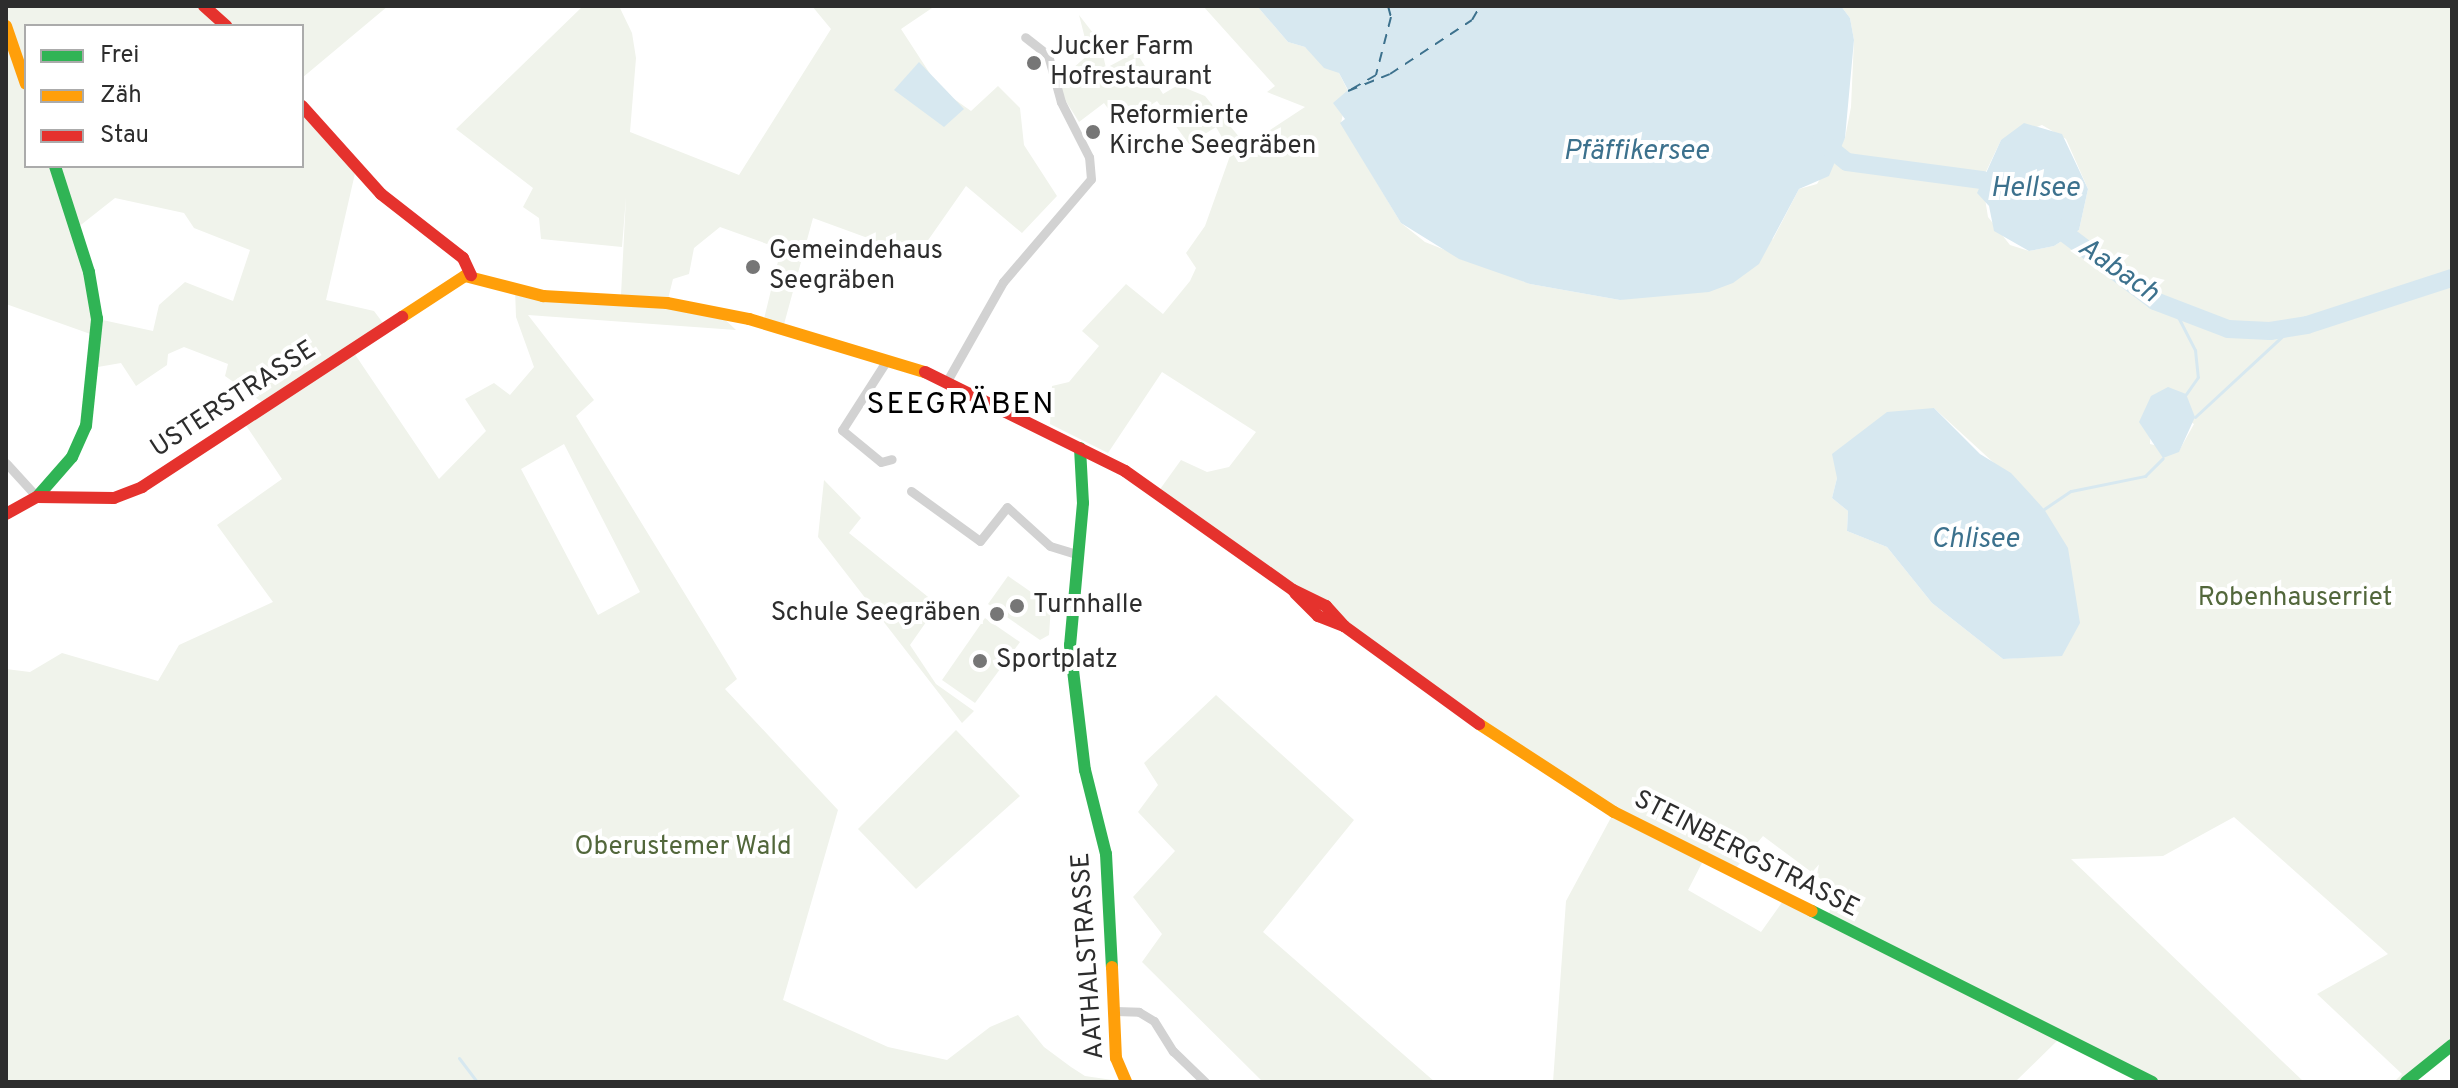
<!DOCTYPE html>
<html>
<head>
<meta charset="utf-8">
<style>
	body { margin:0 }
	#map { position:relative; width:2458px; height:1088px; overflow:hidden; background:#fff; font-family:Overpass,sans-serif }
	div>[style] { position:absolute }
	.green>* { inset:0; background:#f0f3eb }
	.water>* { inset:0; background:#d7e8f0 }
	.stream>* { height:3px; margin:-1.5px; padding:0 1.5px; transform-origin:1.5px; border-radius:1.5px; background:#d7e8f0 }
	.river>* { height:18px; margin:-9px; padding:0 9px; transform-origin:9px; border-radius:9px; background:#d7e8f0 }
	.ferry>* { height:2px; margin-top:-1px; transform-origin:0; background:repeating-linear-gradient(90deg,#3c718d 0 10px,transparent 0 18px) }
	.street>* { height:9px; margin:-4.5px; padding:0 4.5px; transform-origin:4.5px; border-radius:4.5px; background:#d2d2d2 }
	.fast>* { height:12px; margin:-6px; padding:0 6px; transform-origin:6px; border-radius:6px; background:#30b455 }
	.slow>* { height:12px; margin:-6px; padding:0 6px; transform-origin:6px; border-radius:6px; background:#ff9f0a }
	.jam>* { height:12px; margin:-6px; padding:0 6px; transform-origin:6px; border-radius:6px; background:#e5322d }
	.dots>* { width:22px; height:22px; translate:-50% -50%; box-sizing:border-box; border:4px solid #fff; border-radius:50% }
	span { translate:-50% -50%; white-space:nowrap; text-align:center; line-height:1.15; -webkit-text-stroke:8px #fff; paint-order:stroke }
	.poi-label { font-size:26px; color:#2d2d2d }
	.left { translate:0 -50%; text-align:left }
	.right { translate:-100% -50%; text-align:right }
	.street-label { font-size:26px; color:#2d2d2d }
	.park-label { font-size:26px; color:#52673b }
	.water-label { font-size:28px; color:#3c718d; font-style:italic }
	.quarter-label { font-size:30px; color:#000; letter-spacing:2px }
	.frame { position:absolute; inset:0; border:8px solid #2d2d2d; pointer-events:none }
	.legend { position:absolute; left:24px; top:24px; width:280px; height:144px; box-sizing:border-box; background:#fff; border:2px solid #ababab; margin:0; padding:10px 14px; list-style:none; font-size:24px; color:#2d2d2d }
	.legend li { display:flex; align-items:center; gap:16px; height:40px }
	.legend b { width:40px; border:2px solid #ababab }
</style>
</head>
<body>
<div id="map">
	<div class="green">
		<div style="clip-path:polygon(evenodd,6px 6px,388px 6px,302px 78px,302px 26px,26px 26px,26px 166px,302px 166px,302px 106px,356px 169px,326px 300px,374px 311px,386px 327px,352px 350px,439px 479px,486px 431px,465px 399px,494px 383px,510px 395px,534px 367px,516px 317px,515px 289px,621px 295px,626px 197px,622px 247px,541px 239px,539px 218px,523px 207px,533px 188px,456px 129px,583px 6px,619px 6px,632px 33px,636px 58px,630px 132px,739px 175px,831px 29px,812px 6px,935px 6px,901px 29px,940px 89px,971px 111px,998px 86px,1020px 108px,1024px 145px,1057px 196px,1022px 233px,966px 186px,917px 256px,813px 218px,783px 328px,763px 323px,781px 249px,720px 227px,694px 248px,689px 274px,673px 279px,667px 303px,716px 311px,736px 330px,528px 315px,594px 400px,576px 416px,737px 679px,725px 689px,838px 810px,783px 1000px,888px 1047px,947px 1060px,990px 1027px,1018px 1015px,1044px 1047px,1071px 1067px,1085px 1076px,1126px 1082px,6px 1082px,6px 669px,30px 672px,62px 653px,158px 681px,179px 645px,273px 602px,217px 525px,282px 479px,243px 421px,266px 405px,225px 376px,228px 364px,184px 347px,168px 354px,167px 365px,136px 386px,121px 363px,92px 368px,96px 336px,6px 304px,6px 6px,115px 198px,184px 213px,194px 228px,250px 250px,233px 301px,185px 282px,159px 305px,153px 331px,98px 319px,77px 228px,115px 198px,6px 6px,564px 444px,640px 592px,598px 615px,521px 469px,564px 444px)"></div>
		<div style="clip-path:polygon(evenodd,1203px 6px,1257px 6px,1288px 42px,1305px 47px,1339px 73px,1348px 91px,1341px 123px,1401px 223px,1425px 242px,1530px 284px,1620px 300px,1773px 239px,1799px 189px,1817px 184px,1845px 138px,1851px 107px,1854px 40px,1850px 18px,1841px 6px,2452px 6px,2452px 1045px,2406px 1082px,2394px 1082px,2402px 1074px,2317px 994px,2388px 954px,2234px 817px,2163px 856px,2071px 859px,2304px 1082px,2152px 1082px,2059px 1039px,2015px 1082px,1553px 1082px,1566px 901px,1614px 812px,1324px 620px,1158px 492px,1181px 460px,1207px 472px,1229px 467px,1256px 432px,1162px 372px,1108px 453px,1050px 424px,1052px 386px,1069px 382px,1099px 346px,1082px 331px,1126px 284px,1163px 314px,1190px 281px,1196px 268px,1186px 253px,1205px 226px,1231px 153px,1216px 127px,1189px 144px,1157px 101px,1120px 125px,1104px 103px,1079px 122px,1055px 84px,1089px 54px,1079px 15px,1100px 42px,1106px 68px,1136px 52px,1163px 94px,1178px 85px,1205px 96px,1240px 138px,1261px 136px,1305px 107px,1267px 92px,1275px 86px,1203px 6px,2042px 125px,2066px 139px,2088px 189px,2079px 230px,2054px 246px,2029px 251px,2010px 245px,1988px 217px,1982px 180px,2001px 140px,2042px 125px,1203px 6px,2151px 396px,2194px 424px,2179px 451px,2150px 444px,2151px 396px,1203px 6px,1934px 408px,2044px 509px,2062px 655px,2003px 659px,1932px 603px,1887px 547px,1847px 531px,1848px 511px,1832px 498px,1837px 478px,1934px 408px,1203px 6px,1763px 836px,1837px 891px,1828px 916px,1783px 901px,1761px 932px,1688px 890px,1703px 861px,1735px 869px,1763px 836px)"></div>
		<div style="clip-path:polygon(824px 480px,861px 518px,849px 533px,938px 605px,910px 645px,936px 684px,974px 711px,962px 723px,818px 537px)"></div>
		<div style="clip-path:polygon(1008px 576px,1051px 606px,1049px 635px,1040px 640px,988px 604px)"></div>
		<div style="clip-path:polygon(985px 618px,1020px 642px,975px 703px,942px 680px)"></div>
		<div style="clip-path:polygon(1216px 695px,1354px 820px,1263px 932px,1435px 1082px,1263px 1082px,1142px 962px,1162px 934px,1133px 897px,1175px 851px,1138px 812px,1158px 785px,1144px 763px)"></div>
		<div style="clip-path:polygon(956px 730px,1020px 796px,916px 889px,858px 829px)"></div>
	</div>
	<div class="water">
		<div style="clip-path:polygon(1257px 6px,1841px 6px,1850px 18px,1854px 40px,1845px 138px,1829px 176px,1799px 189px,1759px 264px,1733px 283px,1709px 292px,1620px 300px,1530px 284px,1459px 259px,1401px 223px,1340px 123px,1345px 119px,1333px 103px,1348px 90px,1339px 73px,1324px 68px,1305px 47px,1288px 42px)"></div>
		<div style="clip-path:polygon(919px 62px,964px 109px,944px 127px,894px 90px)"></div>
		<div style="clip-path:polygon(2024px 123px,2062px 134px,2088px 189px,2079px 230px,2054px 246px,2029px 251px,1994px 231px,1989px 206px,1977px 193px,2001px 140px)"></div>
		<div style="clip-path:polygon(2168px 387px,2186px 394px,2195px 417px,2179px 452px,2163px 458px,2139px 422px,2151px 396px)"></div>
		<div style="clip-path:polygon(1934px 408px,1980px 454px,2011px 473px,2044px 509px,2068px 548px,2080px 623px,2062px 656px,2003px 659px,1932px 603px,1887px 547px,1847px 531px,1848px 511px,1832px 498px,1837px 478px,1832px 454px,1887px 412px)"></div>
	</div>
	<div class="stream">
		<div style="left:2176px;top:313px;width:42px;rotate:62.8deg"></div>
		<div style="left:2195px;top:350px;width:27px;rotate:84deg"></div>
		<div style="left:2198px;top:377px;width:21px;rotate:125deg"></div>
		<div style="left:2195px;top:417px;width:131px;rotate:-42.8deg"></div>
		<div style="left:2044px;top:509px;width:32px;rotate:-34deg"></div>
		<div style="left:2071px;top:491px;width:76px;rotate:-11.5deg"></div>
		<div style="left:2145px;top:476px;width:25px;rotate:-45deg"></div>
		<div style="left:459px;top:1058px;width:30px;rotate:53deg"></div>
	</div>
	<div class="river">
		<div style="left:1821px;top:141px;width:33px;rotate:39deg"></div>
		<div style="left:1847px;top:162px;width:136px;rotate:7.6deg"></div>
		<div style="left:1982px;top:180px;width:25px;rotate:21deg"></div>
		<div style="left:2051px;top:223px;width:130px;rotate:36.9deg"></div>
		<div style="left:2155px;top:301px;width:78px;rotate:21deg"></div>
		<div style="left:2228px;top:329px;width:42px;rotate:2.7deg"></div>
		<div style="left:2270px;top:331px;width:37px;rotate:-9deg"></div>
		<div style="left:2307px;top:325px;width:152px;rotate:-18deg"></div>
	</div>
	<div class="ferry">
		<div style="left:1388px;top:6px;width:11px;rotate:75deg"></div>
		<div style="left:1391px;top:17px;width:60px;rotate:104.5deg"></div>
		<div style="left:1376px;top:75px;width:32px;rotate:150deg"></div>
		<div style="left:1348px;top:91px;width:45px;rotate:-22deg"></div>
		<div style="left:1390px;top:74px;width:98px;rotate:-33.4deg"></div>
		<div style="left:1472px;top:20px;width:16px;rotate:-60deg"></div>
	</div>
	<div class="street">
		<div style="left:887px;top:360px;width:83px;rotate:122.7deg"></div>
		<div style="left:842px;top:430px;width:50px;rotate:39.4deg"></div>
		<div style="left:881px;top:462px;width:11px;rotate:-15deg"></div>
		<div style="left:947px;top:381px;width:114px;rotate:-60.5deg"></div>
		<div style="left:1003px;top:282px;width:135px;rotate:-49.5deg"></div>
		<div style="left:1091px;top:179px;width:22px;rotate:-95deg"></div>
		<div style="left:1089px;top:157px;width:62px;rotate:-117deg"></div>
		<div style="left:1061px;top:102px;width:49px;rotate:-105.5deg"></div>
		<div style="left:1048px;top:55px;width:29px;rotate:-142deg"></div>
		<div style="left:6px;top:463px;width:46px;rotate:47.6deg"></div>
		<div style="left:911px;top:491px;width:85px;rotate:35.9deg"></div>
		<div style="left:980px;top:541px;width:43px;rotate:-51.5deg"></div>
		<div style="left:1007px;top:507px;width:58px;rotate:42.2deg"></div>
		<div style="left:1050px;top:546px;width:27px;rotate:17deg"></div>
		<div style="left:1115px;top:1011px;width:24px;rotate:2deg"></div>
		<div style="left:1139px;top:1012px;width:17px;rotate:31deg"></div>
		<div style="left:1154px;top:1021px;width:36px;rotate:58deg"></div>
		<div style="left:1173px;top:1051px;width:45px;rotate:44.1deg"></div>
	</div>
	<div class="fast">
		<div style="left:1080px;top:448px;width:55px;rotate:86.9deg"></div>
		<div style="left:1083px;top:503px;width:143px;rotate:95.2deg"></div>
		<div style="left:1070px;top:645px;width:126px;rotate:83.2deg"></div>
		<div style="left:1085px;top:770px;width:87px;rotate:76deg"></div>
		<div style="left:1106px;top:854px;width:113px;rotate:87deg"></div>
		<div style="left:37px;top:497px;width:53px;rotate:-48.8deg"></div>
		<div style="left:72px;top:457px;width:34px;rotate:-66deg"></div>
		<div style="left:86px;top:426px;width:108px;rotate:-84.1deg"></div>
		<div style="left:97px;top:319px;width:48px;rotate:-99.7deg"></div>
		<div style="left:89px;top:272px;width:111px;rotate:-107.8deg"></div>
		<div style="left:1812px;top:911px;width:381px;rotate:26.7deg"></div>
		<div style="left:2406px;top:1082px;width:59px;rotate:-38.8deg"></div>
	</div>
	<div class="slow">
		<div style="left:6px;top:26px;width:61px;rotate:71deg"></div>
		<div style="left:402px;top:317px;width:75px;rotate:-33.1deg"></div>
		<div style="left:465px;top:276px;width:81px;rotate:14.4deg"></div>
		<div style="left:543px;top:296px;width:124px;rotate:3.2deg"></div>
		<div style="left:667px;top:303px;width:84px;rotate:11deg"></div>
		<div style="left:749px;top:319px;width:184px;rotate:16.8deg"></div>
		<div style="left:1479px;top:724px;width:161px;rotate:33.1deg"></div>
		<div style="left:1614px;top:812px;width:221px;rotate:26.6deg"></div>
		<div style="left:1112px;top:967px;width:91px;rotate:87.5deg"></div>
		<div style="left:1116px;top:1058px;width:26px;rotate:67deg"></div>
	</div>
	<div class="jam">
		<div style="left:204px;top:6px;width:30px;rotate:42deg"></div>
		<div style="left:302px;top:106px;width:118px;rotate:48.1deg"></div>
		<div style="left:381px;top:194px;width:104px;rotate:38deg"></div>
		<div style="left:463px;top:258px;width:19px;rotate:65deg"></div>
		<div style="left:925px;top:372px;width:223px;rotate:26.3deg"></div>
		<div style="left:1125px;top:471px;width:206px;rotate:35.3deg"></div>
		<div style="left:1293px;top:590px;width:37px;rotate:26deg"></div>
		<div style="left:1326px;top:606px;width:27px;rotate:48deg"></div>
		<div style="left:1344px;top:626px;width:167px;rotate:36deg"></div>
		<div style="left:6px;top:514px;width:35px;rotate:-29deg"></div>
		<div style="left:37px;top:497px;width:77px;rotate:0.7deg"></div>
		<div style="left:114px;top:498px;width:30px;rotate:-21deg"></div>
		<div style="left:142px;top:487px;width:311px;rotate:-33.2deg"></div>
		<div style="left:1295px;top:593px;width:33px;rotate:45deg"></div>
		<div style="left:1318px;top:616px;width:28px;rotate:21deg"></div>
	</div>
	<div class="dots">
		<div style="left:1034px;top:63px;background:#767676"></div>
		<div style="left:1093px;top:132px;background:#767676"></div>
		<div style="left:753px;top:267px;background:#767676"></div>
		<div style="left:1017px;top:606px;background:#767676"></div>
		<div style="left:997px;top:614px;background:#767676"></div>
		<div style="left:980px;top:661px;background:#767676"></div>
	</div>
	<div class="poi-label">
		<span class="left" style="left:1050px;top:63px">Jucker Farm<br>Hofrestaurant</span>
		<span class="left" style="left:1109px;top:132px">Reformierte<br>Kirche Seegräben</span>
		<span class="left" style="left:769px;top:267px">Gemeindehaus<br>Seegräben</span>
		<span class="left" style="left:1033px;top:606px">Turnhalle</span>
		<span class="right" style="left:981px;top:614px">Schule Seegräben</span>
		<span class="left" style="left:996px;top:661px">Sportplatz</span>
	</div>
	<div class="street-label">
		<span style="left:234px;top:400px;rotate:-33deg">USTERSTRASSE</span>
		<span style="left:1746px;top:855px;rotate:27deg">STEINBERGSTRASSE</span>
		<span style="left:1089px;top:956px;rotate:-94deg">AATHALSTRASSE</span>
	</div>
	<div class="park-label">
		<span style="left:2295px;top:599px">Robenhauserriet</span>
		<span style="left:683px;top:848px">Oberustemer Wald</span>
	</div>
	<div class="water-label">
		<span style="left:1636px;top:152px">Pfäffikersee</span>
		<span style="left:2035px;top:189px">Hellsee</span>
		<span style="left:2118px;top:271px;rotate:35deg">Aabach</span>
		<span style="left:1975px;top:540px">Chlisee</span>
	</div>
	<div class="quarter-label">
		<span style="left:961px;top:406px">SEEGRÄBEN</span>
	</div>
	<div class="frame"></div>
	<ul class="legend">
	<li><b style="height:10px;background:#30b455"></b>Frei</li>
	<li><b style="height:10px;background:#ff9f0a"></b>Zäh</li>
	<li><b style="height:10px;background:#e5322d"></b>Stau</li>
	</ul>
</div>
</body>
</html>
